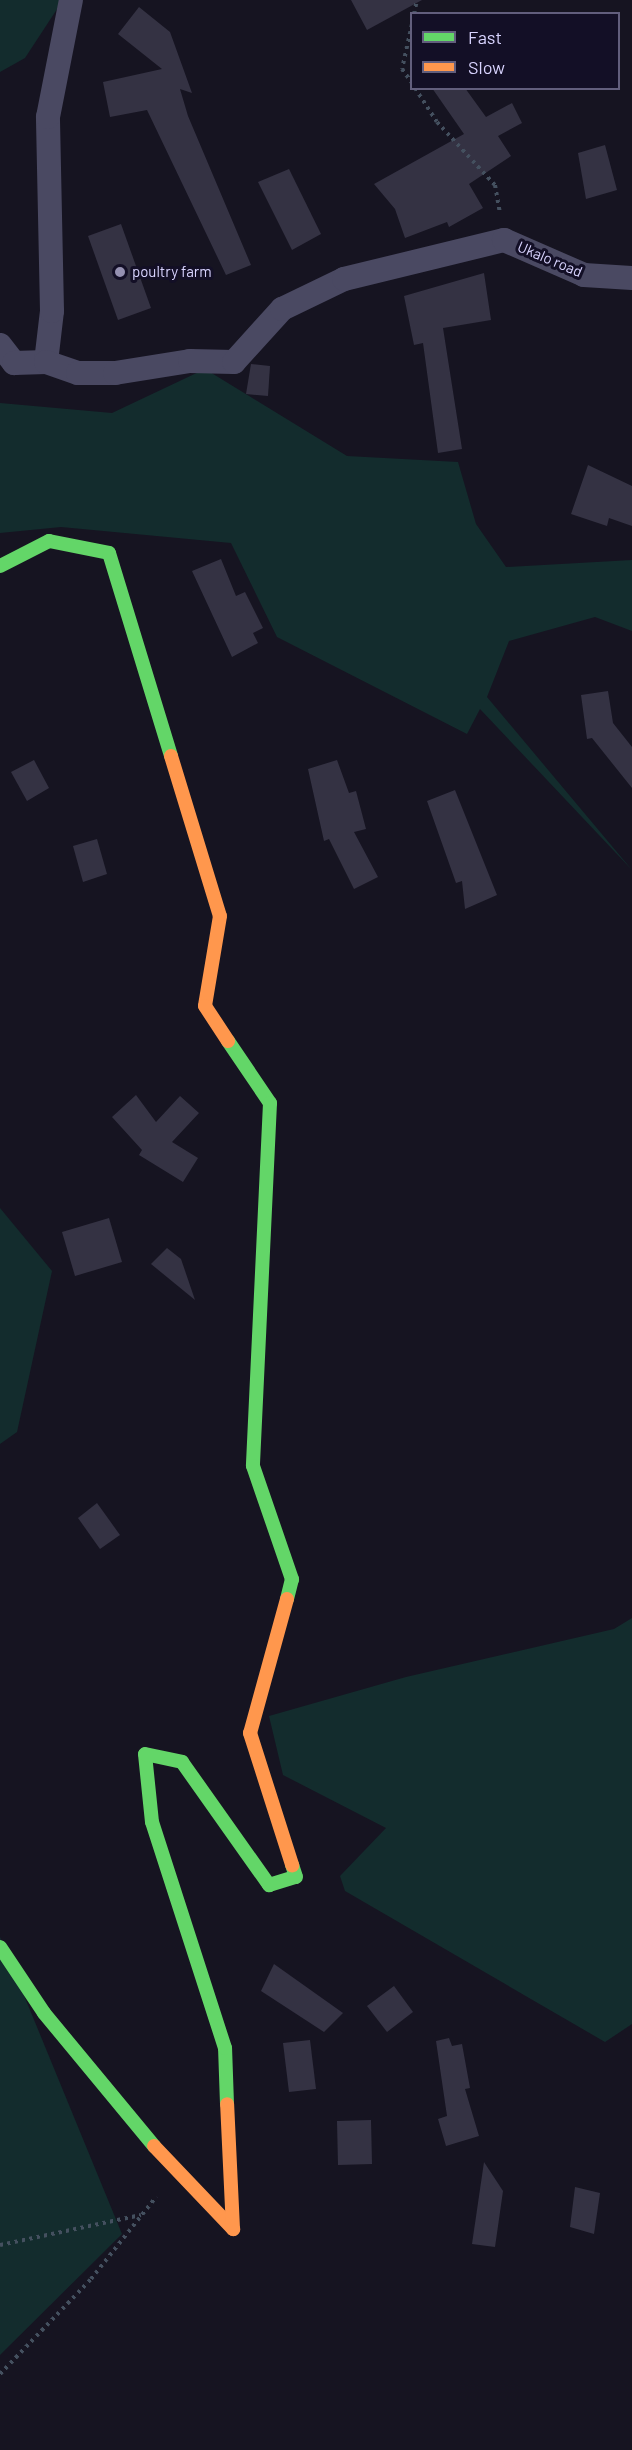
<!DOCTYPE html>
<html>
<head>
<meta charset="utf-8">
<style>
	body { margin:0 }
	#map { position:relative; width:632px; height:2450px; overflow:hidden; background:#161421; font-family:Barlow,sans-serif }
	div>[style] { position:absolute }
	.green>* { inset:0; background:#132c2d }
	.building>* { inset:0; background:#343243 }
	.path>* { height:4px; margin-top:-2px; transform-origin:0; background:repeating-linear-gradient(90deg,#44505f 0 3px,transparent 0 7.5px) }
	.street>* { height:24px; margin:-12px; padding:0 12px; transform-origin:12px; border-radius:12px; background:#4a4962 }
	.fast>* { height:14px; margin:-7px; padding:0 7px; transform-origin:7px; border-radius:7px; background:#63d668 }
	.slow>* { height:14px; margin:-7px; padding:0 7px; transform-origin:7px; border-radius:7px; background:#ff974d }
	.dots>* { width:16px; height:16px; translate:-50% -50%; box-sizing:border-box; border:3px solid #130f26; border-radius:50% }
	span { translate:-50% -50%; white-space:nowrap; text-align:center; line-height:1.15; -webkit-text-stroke:6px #130f26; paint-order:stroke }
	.street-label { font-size:15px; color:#d9d4ff }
	.poi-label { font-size:15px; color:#d9d4ff }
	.left { translate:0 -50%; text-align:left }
	.legend { position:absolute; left:410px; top:12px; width:210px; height:78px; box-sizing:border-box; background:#130f26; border:2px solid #625e7d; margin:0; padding:8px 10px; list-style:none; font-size:18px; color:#d9d4ff }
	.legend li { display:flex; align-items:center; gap:12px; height:30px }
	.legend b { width:30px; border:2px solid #625e7d }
</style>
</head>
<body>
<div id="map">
	<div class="green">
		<div style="clip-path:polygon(0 0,63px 0,25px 58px,0 72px)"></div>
		<div style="clip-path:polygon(205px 369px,347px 456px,458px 462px,476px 524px,506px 567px,632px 560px,632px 631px,595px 617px,509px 641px,487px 697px,632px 870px,480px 709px,467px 734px,277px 637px,231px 543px,61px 527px,0 533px,0 403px,112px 413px)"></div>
		<div style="clip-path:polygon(0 1208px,52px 1271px,17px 1432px,0 1444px)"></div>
		<div style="clip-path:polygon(632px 1618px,632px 2024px,605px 2042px,345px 1891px,340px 1876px,386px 1828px,283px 1775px,269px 1716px,406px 1677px,614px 1629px)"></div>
		<div style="clip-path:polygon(0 1937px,122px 2234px,0 2355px)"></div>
	</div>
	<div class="building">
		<div style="clip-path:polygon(351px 0,422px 0,367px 30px)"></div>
		<div style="clip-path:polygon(139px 7px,170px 32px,192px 93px,180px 89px,188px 116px,251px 265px,226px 275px,147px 110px,110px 117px,103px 82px,162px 69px,118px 34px)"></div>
		<div style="clip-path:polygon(432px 88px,465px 88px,486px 117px,512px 103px,522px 123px,498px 136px,511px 156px,469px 184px,483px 208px,449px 227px,447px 222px,405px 238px,395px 209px,374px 184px,464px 134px)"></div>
		<div style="clip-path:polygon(605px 145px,617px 190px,586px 199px,578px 153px)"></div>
		<div style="clip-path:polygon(289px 169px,321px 234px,292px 250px,258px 182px)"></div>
		<div style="clip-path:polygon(121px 224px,151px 308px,118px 320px,88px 236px)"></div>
		<div style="clip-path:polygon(484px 273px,491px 320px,443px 328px,462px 449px,438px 453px,423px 343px,414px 345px,404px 296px)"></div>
		<div style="clip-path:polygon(251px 364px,270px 366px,268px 396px,246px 394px)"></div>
		<div style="clip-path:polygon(588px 465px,632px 486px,632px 526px,609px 518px,607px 526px,571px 514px)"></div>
		<div style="clip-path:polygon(221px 559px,236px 596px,245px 592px,263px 628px,253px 633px,258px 643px,232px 657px,192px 571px)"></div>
		<div style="clip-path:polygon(608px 691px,613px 723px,632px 747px,632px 788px,592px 738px,587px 739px,581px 695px)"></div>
		<div style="clip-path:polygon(34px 760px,49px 788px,27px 801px,11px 772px)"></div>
		<div style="clip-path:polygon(337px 760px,349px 793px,356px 791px,366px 829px,354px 832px,378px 877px,354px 889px,329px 839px,324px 841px,308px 769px)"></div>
		<div style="clip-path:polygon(455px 790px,497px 895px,465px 909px,462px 881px,456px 883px,427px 801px)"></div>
		<div style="clip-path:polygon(97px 839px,107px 874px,83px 882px,73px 846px)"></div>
		<div style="clip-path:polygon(136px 1095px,156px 1122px,180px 1096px,199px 1113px,172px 1142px,198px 1158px,183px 1182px,139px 1155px,142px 1150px,112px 1117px)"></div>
		<div style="clip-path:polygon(109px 1218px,122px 1262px,75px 1276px,62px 1232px)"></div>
		<div style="clip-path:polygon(167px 1248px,181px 1259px,195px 1300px,151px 1264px)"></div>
		<div style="clip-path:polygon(97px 1503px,120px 1535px,100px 1549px,78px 1518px)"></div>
		<div style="clip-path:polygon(274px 1964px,343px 2013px,324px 2032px,261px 1991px)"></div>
		<div style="clip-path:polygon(394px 1986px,413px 2012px,387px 2032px,367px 2006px)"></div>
		<div style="clip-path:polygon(449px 2038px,452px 2046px,462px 2044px,470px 2088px,465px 2089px,479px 2136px,446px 2146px,438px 2119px,447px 2116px,436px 2041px)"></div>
		<div style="clip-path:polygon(310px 2040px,316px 2089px,289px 2092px,283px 2043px)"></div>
		<div style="clip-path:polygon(371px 2120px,372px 2164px,338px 2165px,337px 2121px)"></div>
		<div style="clip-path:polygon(484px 2162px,503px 2191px,495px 2247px,472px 2244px)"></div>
		<div style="clip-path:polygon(575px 2187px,600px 2193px,594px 2234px,570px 2227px)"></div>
	</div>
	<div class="path">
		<div style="left:414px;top:14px;width:14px;rotate:-78deg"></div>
		<div style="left:412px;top:24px;width:46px;rotate:102.5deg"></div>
		<div style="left:402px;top:69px;width:17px;rotate:54deg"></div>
		<div style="left:415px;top:88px;width:40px;rotate:57.1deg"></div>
		<div style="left:437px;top:122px;width:86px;rotate:47.4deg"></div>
		<div style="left:495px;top:185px;width:29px;rotate:80deg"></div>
		<div style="left:0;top:2245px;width:144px;rotate:-12deg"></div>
		<div style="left:0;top:2374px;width:132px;rotate:-46.2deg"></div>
		<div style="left:91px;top:2279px;width:105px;rotate:-51.6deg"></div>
	</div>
	<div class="street">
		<div style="left:0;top:345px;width:23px;rotate:52deg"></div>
		<div style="left:14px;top:363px;width:32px;rotate:-2deg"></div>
		<div style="left:46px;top:362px;width:51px;rotate:-83.3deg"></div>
		<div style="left:52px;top:311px;width:194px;rotate:-91.2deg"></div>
		<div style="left:48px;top:117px;width:119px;rotate:-78.9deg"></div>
		<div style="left:46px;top:362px;width:34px;rotate:19deg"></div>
		<div style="left:78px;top:373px;width:37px"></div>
		<div style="left:115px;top:373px;width:76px;rotate:-9.1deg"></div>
		<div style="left:190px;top:361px;width:44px;rotate:1.3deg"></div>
		<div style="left:234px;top:362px;width:72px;rotate:-47.8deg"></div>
		<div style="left:282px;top:309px;width:69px;rotate:-25.8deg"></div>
		<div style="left:344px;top:279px;width:165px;rotate:-13.7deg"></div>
		<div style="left:504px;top:240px;width:87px;rotate:23.6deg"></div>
		<div style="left:584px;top:275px;width:48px;rotate:3.6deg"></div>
	</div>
	<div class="fast">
		<div style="left:0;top:566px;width:55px;rotate:-27deg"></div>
		<div style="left:49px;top:541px;width:61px;rotate:11.3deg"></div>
		<div style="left:109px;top:553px;width:212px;rotate:73deg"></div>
		<div style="left:228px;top:1041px;width:75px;rotate:55.9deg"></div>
		<div style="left:270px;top:1103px;width:363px;rotate:92.7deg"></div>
		<div style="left:253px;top:1466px;width:120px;rotate:71deg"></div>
		<div style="left:292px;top:1579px;width:21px;rotate:104deg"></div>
		<div style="left:0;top:1947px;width:79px;rotate:56.3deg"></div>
		<div style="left:44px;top:2013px;width:173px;rotate:50.4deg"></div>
		<div style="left:227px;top:2104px;width:56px;rotate:-92deg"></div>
		<div style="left:225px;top:2048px;width:237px;rotate:-107.9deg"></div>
		<div style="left:152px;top:1822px;width:68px;rotate:-95.9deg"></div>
		<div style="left:145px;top:1754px;width:38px;rotate:12deg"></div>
		<div style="left:182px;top:1762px;width:151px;rotate:54.7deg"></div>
		<div style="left:269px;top:1885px;width:28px;rotate:-17deg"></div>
		<div style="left:296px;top:1877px;width:13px;rotate:-108deg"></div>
	</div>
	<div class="slow">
		<div style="left:171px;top:756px;width:167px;rotate:73deg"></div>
		<div style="left:220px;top:916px;width:91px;rotate:99.5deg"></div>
		<div style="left:205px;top:1006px;width:42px;rotate:56.7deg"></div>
		<div style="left:287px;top:1599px;width:139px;rotate:105.4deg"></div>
		<div style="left:250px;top:1733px;width:139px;rotate:72.3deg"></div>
		<div style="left:154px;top:2146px;width:115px;rotate:46.4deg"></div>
		<div style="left:233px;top:2229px;width:125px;rotate:-92.7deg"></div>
	</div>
	<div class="dots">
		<div style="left:120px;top:272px;background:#9591b1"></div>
	</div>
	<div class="street-label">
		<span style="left:550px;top:259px;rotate:23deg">Ukalo road</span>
	</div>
	<div class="poi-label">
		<span class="left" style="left:132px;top:272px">poultry farm</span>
	</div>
	<ul class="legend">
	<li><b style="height:8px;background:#63d668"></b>Fast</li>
	<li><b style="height:8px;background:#ff974d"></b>Slow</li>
	</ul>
</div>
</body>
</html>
